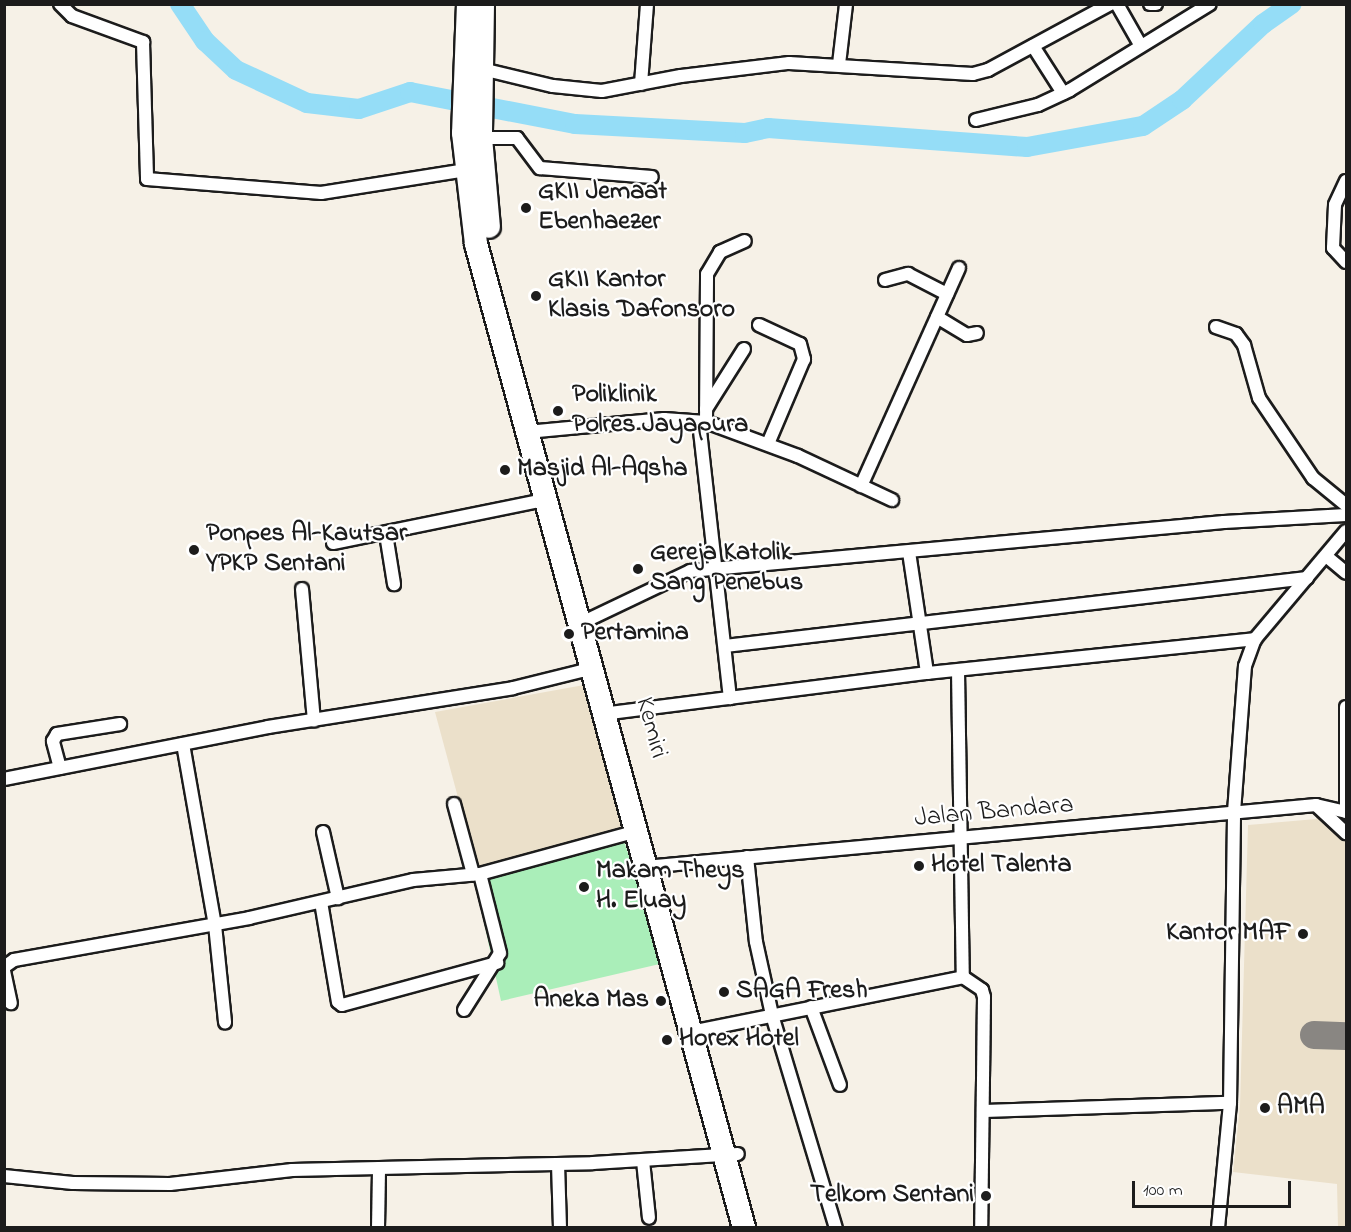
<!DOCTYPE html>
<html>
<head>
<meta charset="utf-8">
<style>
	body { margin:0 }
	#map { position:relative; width:1351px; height:1232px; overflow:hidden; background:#f6f1e7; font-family:"Indie Flower",sans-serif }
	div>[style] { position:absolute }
	.built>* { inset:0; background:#ebe0ca }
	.green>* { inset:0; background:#aaeeb9 }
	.river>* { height:20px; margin:-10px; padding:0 10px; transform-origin:10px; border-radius:10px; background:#95ddf7 }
	.taxiway>* { height:28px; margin:-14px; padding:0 14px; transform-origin:14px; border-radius:14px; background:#898682 }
	.roads { filter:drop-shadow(2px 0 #1c1c1c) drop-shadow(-2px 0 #1c1c1c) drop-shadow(0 2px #1c1c1c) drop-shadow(0 -2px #1c1c1c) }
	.street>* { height:12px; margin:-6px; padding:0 6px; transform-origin:6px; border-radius:6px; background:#fff }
	.highway>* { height:22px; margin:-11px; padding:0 11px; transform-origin:11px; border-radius:11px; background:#fff }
	.dots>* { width:16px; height:16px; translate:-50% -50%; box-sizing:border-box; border:3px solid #fff; border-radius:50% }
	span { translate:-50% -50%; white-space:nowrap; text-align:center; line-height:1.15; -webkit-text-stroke:4.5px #fff; paint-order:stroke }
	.poi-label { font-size:26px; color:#1c1c1c; font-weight:700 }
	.left { translate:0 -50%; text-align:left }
	.right { translate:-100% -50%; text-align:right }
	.street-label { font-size:26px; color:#1c1c1c }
	.frame { position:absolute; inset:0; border:6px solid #1c1c1c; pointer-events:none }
	.scale { position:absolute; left:1132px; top:1181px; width:159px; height:27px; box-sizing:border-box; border:3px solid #1c1c1c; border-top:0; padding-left:8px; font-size:18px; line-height:21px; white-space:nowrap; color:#1c1c1c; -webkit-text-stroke:4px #fff; paint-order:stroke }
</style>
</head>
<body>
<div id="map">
	<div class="built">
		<div style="clip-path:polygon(584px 685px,622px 829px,477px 868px,435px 712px)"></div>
		<div style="clip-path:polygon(1317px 815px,1346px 841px,1346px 1227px,1338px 1227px,1337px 1184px,1233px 1172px,1240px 1106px,1248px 825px,1316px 819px)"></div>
	</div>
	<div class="green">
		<div style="clip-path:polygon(623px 838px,664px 963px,501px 1001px,475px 881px)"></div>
	</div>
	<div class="river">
		<div style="left:180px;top:4px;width:45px;rotate:56deg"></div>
		<div style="left:205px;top:41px;width:42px;rotate:43.1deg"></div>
		<div style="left:236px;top:70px;width:78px;rotate:24.9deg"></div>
		<div style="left:307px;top:103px;width:52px;rotate:6.6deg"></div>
		<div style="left:359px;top:109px;width:54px;rotate:-18.4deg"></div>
		<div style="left:410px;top:92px;width:168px;rotate:11deg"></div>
		<div style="left:575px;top:124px;width:170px;rotate:3deg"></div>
		<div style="left:745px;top:133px;width:24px;rotate:-12deg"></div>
		<div style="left:768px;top:128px;width:260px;rotate:4.2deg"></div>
		<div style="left:1027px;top:147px;width:118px;rotate:-10.3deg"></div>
		<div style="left:1143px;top:126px;width:47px;rotate:-33.7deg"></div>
		<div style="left:1182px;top:100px;width:111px;rotate:-43.2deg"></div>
		<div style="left:1263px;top:24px;width:35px;rotate:-35deg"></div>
	</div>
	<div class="taxiway">
		<div style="left:1314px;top:1035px;width:32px;rotate:2deg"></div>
	</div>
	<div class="roads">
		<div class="street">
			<div style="left:60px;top:4px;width:17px;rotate:45deg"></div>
			<div style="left:72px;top:16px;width:76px;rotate:20.1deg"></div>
			<div style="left:143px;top:42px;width:137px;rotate:88.3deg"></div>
			<div style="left:147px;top:179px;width:175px;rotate:4.6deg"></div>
			<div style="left:321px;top:193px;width:147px;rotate:-9deg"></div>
			<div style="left:1117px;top:4px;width:48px;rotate:60.3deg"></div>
			<div style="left:1150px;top:4px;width:6px"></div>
			<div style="left:1033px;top:46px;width:56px;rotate:57.4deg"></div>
			<div style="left:839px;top:64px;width:60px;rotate:-83.3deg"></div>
			<div style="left:482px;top:69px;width:73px;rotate:13.5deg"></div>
			<div style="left:553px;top:86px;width:49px;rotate:5.8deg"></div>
			<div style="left:602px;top:91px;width:80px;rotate:-10.8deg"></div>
			<div style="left:681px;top:76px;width:109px;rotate:-6.9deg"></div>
			<div style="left:789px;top:63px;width:184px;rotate:3.4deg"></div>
			<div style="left:973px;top:74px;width:16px;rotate:-15deg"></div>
			<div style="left:988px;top:70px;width:139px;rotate:-28.4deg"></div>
			<div style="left:641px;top:84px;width:80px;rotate:-85.7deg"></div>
			<div style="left:976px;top:120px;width:64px;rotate:-13.6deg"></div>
			<div style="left:1038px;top:105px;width:35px;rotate:-25deg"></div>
			<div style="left:1070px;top:90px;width:164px;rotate:-31.6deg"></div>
			<div style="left:481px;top:138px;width:36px"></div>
			<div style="left:517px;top:138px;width:38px;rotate:53deg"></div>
			<div style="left:540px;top:168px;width:112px;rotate:4.6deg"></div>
			<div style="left:1346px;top:181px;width:26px;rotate:115deg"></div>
			<div style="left:1335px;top:205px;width:43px;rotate:92.7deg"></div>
			<div style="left:1333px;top:248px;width:19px;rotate:47deg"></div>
			<div style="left:885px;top:280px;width:24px;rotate:-15deg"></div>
			<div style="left:908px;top:274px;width:44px;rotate:27.1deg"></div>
			<div style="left:937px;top:317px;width:35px;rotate:31deg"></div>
			<div style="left:967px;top:335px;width:10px;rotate:-11deg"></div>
			<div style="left:759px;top:325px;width:45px;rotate:24.9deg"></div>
			<div style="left:800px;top:344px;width:16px;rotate:75deg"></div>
			<div style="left:804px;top:359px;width:92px;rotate:113deg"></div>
			<div style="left:1216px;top:327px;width:21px;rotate:19deg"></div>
			<div style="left:1236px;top:334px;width:14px;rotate:54deg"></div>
			<div style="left:1244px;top:345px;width:55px;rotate:74.2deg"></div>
			<div style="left:1259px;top:398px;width:97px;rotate:56deg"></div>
			<div style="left:1313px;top:478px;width:43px;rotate:39.3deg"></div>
			<div style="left:706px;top:409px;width:71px;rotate:-57.7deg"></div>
			<div style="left:699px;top:422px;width:278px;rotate:83.6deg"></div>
			<div style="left:706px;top:422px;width:148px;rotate:-89.6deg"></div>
			<div style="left:707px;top:274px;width:26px;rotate:-59deg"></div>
			<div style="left:720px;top:252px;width:27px;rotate:-24deg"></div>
			<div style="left:527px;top:432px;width:138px;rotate:-5.4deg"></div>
			<div style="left:664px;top:419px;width:42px;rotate:4.1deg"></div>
			<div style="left:706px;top:422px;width:98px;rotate:20.3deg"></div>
			<div style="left:798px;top:456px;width:104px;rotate:25.1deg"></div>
			<div style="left:861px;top:486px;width:239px;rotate:-65.8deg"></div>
			<div style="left:386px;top:534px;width:51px;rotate:80.9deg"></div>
			<div style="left:333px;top:543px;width:216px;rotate:-11.5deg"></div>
			<div style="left:909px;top:552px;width:122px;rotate:81.5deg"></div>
			<div style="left:1326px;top:556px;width:26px;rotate:40deg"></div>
			<div style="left:302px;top:589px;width:132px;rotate:84.8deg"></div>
			<div style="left:577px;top:625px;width:125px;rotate:-25.5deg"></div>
			<div style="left:690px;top:571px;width:536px;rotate:-5.24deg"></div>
			<div style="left:1224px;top:522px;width:122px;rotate:-3.3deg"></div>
			<div style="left:725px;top:646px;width:586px;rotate:-6.66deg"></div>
			<div style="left:958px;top:671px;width:306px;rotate:89.1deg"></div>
			<div style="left:1346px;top:707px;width:105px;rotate:90deg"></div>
			<div style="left:602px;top:714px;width:328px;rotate:-7.2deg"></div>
			<div style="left:927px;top:673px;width:330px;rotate:-5.9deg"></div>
			<div style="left:183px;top:744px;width:184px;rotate:80deg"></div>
			<div style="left:215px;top:925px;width:98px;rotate:84.1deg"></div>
			<div style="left:60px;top:768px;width:28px;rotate:-105deg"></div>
			<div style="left:53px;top:741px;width:8px;rotate:-60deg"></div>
			<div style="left:57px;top:734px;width:64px;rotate:-9deg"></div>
			<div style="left:4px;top:779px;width:269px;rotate:-11.1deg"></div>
			<div style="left:268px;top:727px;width:248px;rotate:-9deg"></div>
			<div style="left:513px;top:688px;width:79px;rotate:-13.9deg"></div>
			<div style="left:454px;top:804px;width:73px;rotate:74.8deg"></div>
			<div style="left:1317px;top:806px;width:40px;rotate:43deg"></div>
			<div style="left:323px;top:832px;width:68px;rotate:77.2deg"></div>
			<div style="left:747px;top:857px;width:85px;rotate:84deg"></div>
			<div style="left:756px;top:942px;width:75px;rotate:77.6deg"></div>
			<div style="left:772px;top:1015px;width:222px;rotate:73.3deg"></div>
			<div style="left:645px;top:867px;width:674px;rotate:-5.28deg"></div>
			<div style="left:1316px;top:805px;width:31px;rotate:13deg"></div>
			<div style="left:321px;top:902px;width:101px;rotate:80.4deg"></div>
			<div style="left:338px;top:1002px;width:5px;rotate:37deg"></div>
			<div style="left:342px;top:1005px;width:161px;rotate:-15.2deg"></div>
			<div style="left:4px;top:967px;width:12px;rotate:-35deg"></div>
			<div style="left:14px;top:960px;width:239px;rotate:-10.1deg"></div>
			<div style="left:249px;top:918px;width:168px;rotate:-13deg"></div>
			<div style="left:413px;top:880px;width:67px;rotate:-5.1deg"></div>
			<div style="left:480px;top:874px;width:160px;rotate:-15.3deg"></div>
			<div style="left:4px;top:971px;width:33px;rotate:78deg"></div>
			<div style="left:811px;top:1007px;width:83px;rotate:69.6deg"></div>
			<div style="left:464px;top:1010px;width:67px;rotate:-57.7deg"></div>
			<div style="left:500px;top:953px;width:81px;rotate:-104.2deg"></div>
			<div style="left:691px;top:1032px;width:278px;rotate:-11.4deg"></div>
			<div style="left:963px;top:977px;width:23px;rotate:34deg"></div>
			<div style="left:982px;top:990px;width:7px;rotate:74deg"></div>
			<div style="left:984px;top:997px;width:231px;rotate:90.7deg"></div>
			<div style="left:983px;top:1111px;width:247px;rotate:-1.9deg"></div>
			<div style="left:643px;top:1161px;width:57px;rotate:84deg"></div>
			<div style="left:558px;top:1164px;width:64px;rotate:88.2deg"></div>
			<div style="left:4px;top:1176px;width:69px;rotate:5.8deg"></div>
			<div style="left:73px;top:1183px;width:97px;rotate:0.6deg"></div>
			<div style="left:170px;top:1184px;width:123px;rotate:-6.5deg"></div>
			<div style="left:292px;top:1170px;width:301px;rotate:-1.3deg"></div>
			<div style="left:593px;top:1163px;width:145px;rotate:-3.6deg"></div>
			<div style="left:378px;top:1228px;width:60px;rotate:-89deg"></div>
			<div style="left:1218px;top:1228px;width:126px;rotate:-84.5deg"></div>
			<div style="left:1230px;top:1103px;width:291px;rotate:-89.2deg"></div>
			<div style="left:1234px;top:812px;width:146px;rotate:-85.7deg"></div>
			<div style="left:1245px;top:666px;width:29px;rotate:-70deg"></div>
			<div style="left:1255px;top:639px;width:141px;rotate:-49.9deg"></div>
		</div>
		<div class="highway">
			<div style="left:468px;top:4px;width:129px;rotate:92.2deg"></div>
			<div style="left:463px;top:133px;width:112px;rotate:83.3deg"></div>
			<div style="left:476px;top:244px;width:1020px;rotate:74.76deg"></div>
			<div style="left:483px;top:4px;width:134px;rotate:90.9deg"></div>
			<div style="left:481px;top:138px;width:89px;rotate:84.9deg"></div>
		</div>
	</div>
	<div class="dots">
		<div style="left:526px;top:208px;background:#1c1c1c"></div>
		<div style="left:536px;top:296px;background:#1c1c1c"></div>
		<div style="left:558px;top:411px;background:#1c1c1c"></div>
		<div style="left:505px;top:470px;background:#1c1c1c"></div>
		<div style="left:194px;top:550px;background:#1c1c1c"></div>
		<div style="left:638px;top:569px;background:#1c1c1c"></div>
		<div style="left:569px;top:634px;background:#1c1c1c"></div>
		<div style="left:919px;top:866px;background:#1c1c1c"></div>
		<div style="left:584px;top:887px;background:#1c1c1c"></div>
		<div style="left:1303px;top:934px;background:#1c1c1c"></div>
		<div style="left:724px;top:992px;background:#1c1c1c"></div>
		<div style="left:661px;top:1001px;background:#1c1c1c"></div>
		<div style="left:667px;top:1040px;background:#1c1c1c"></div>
		<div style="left:1265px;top:1108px;background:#1c1c1c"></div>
		<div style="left:986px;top:1196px;background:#1c1c1c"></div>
	</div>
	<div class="poi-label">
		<span class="left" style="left:538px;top:208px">GKII Jemaat<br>Ebenhaezer</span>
		<span class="left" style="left:548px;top:296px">GKII Kantor<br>Klasis Dafonsoro</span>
		<span class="left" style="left:572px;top:411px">Poliklinik<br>Polres Jayapura</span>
		<span class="left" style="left:517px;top:470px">Masjid Al-Aqsha</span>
		<span class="left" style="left:206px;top:550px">Ponpes Al-Kautsar<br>YPKP Sentani</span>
		<span class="left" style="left:650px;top:569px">Gereja Katolik<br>Sang Penebus</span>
		<span class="left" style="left:581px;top:634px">Pertamina</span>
		<span class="left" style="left:931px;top:866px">Hotel Talenta</span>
		<span class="left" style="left:596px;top:887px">Makam Theys<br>H. Eluay</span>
		<span class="right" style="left:1291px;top:934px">Kantor MAF</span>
		<span class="left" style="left:736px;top:992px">SAGA Fresh</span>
		<span class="right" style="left:649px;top:1001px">Aneka Mas</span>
		<span class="left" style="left:679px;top:1040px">Horex Hotel</span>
		<span class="left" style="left:1277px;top:1108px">AMA</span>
		<span class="right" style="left:974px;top:1196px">Telkom Sentani</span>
	</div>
	<div class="street-label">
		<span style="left:650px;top:728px;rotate:75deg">Kemiri</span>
		<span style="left:994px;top:813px;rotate:-5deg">Jalan Bandara</span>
	</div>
	<div class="frame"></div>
	<div class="scale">100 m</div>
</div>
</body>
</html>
